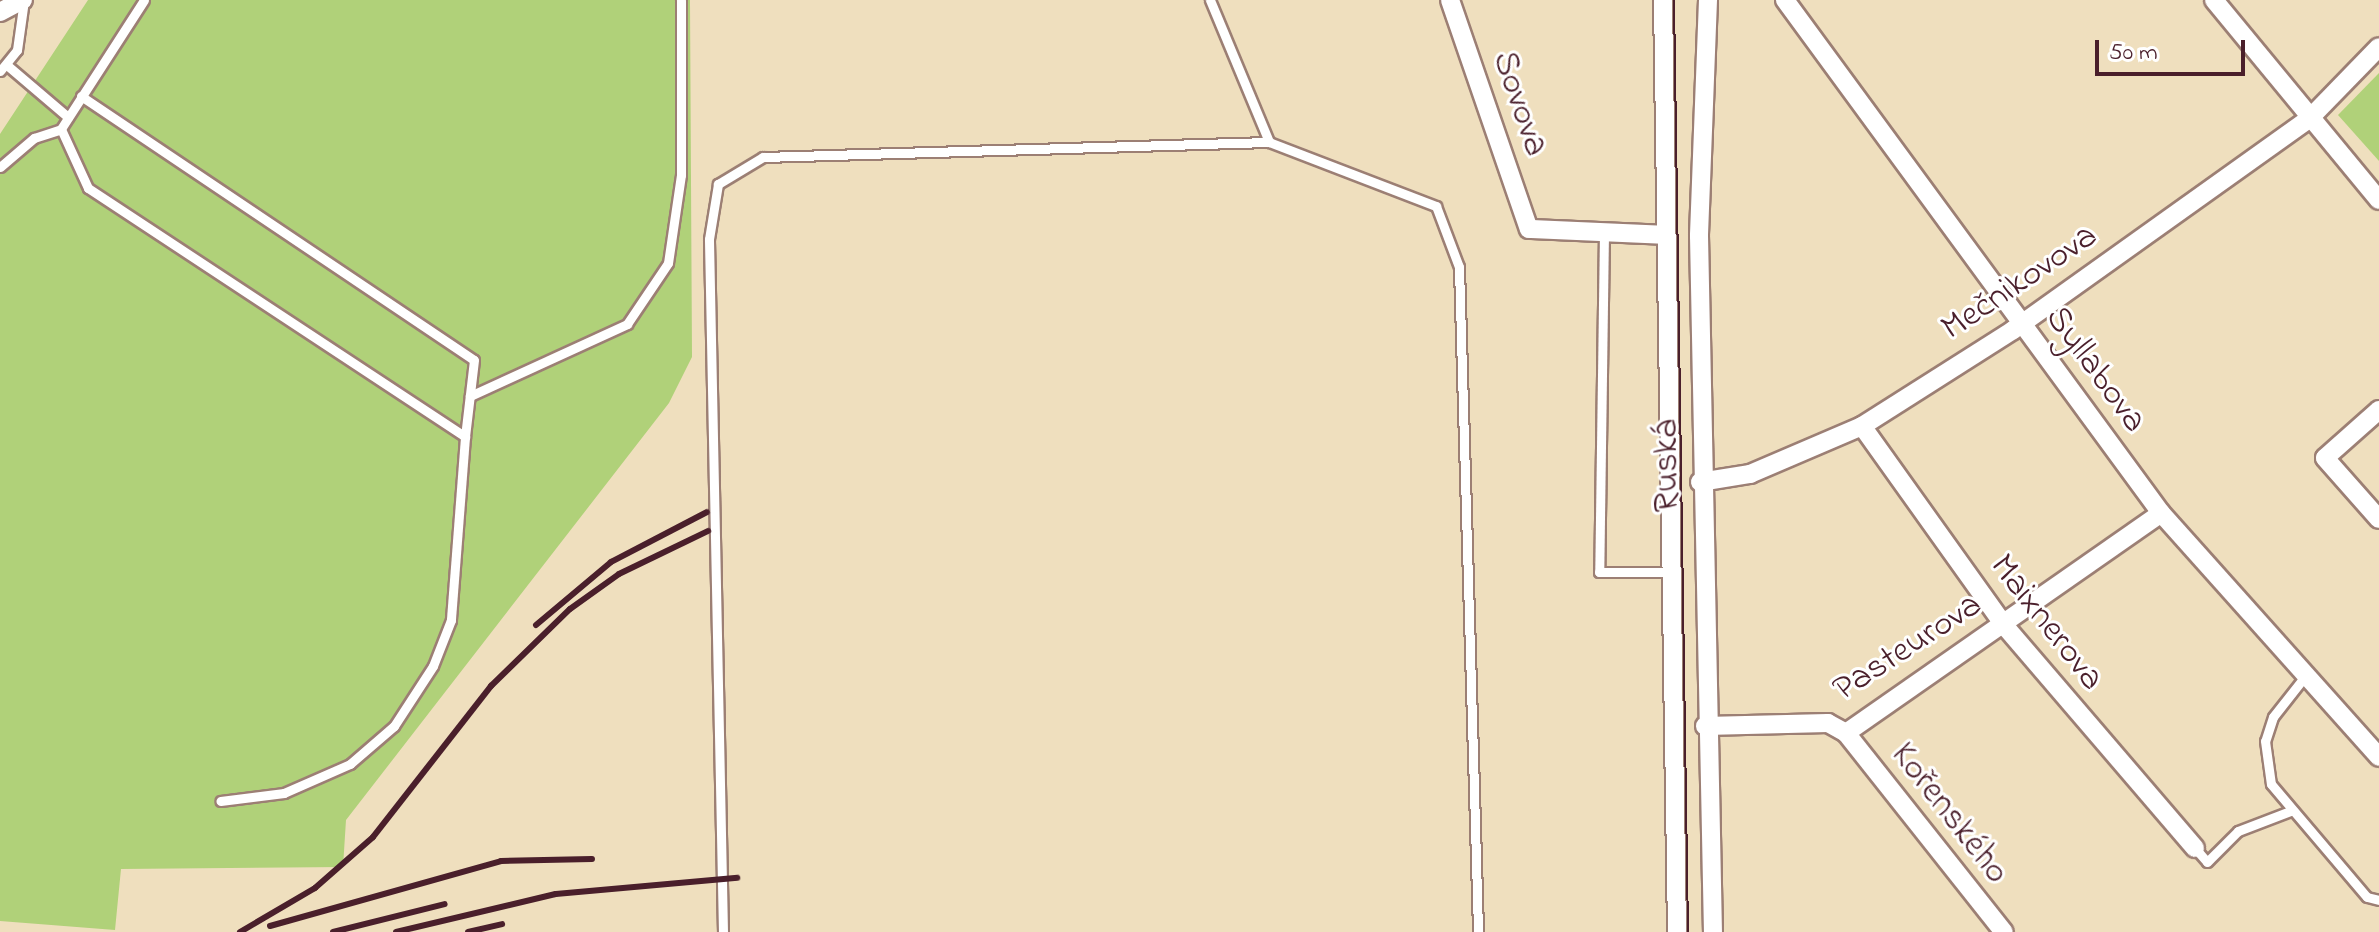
<!DOCTYPE html>
<html>
<head>
<meta charset="utf-8">
<style>
	body { margin:0 }
	#map { position:relative; width:2379px; height:932px; overflow:hidden; background:#efdfbe; font-family:"Indie Flower",sans-serif }
	div>[style] { position:absolute }
	.green>* { inset:0; background:#b0d179 }
	.roads { filter:drop-shadow(2px 0 #9c7f74) drop-shadow(-2px 0 #9c7f74) drop-shadow(0 2px #9c7f74) drop-shadow(0 -2px #9c7f74) }
	.service>* { height:9px; margin:-4.5px; padding:0 4.5px; transform-origin:4.5px; border-radius:4.5px; background:#fff }
	.minor>* { height:18px; margin:-9px; padding:0 9px; transform-origin:9px; border-radius:9px; background:#fff }
	.tram>* { height:2px; margin:-1px; padding:0 1px; transform-origin:1px; border-radius:1px; background:#4a1f2b }
	.rail>* { height:6px; margin:-3px; padding:0 3px; transform-origin:3px; border-radius:3px; background:#4a1f2b }
	span { translate:-50% -50%; white-space:nowrap; text-align:center; line-height:1.15; -webkit-text-stroke:6px #fff; paint-order:stroke }
	.street-label { font-size:36px; color:#4a1f2b }
	.scale { position:absolute; left:2095px; top:40px; width:150px; height:36px; box-sizing:border-box; border:4px solid #4a1f2b; border-top:0; padding-left:10px; font-size:24px; line-height:28px; white-space:nowrap; color:#4a1f2b; -webkit-text-stroke:6px #fff; paint-order:stroke }
</style>
</head>
<body>
<div id="map">
	<div class="green">
		<div style="clip-path:polygon(88px 0,690px 0,692px 357px,669px 403px,346px 820px,343px 867px,121px 869px,115px 930px,0 921px,0 134px)"></div>
		<div style="clip-path:polygon(2379px 73px,2379px 161px,2338px 115px)"></div>
	</div>
	<div class="roads">
		<div class="service">
			<div style="left:144px;top:0;width:153px;rotate:122.8deg"></div>
			<div style="left:61px;top:129px;width:65px;rotate:65.4deg"></div>
			<div style="left:88px;top:188px;width:452px;rotate:33.4deg"></div>
			<div style="left:465px;top:437px;width:184px;rotate:94.4deg"></div>
			<div style="left:451px;top:620px;width:49px;rotate:111.4deg"></div>
			<div style="left:433px;top:666px;width:72px;rotate:123deg"></div>
			<div style="left:394px;top:726px;width:58px;rotate:139.2deg"></div>
			<div style="left:350px;top:764px;width:72px;rotate:156.3deg"></div>
			<div style="left:284px;top:793px;width:64px;rotate:172.9deg"></div>
			<div style="left:1210px;top:0;width:154px;rotate:67.4deg"></div>
			<div style="left:1269px;top:142px;width:179px;rotate:21deg"></div>
			<div style="left:1436px;top:206px;width:65px;rotate:69.3deg"></div>
			<div style="left:1459px;top:267px;width:665px;rotate:88.36deg"></div>
			<div style="left:8px;top:66px;width:79px;rotate:40.4deg"></div>
			<div style="left:0;top:71px;width:27px;rotate:-51deg"></div>
			<div style="left:17px;top:50px;width:50px;rotate:-82deg"></div>
			<div style="left:81px;top:96px;width:473px;rotate:33.9deg"></div>
			<div style="left:474px;top:360px;width:78px;rotate:96.7deg"></div>
			<div style="left:0;top:167px;width:45px;rotate:-40.5deg"></div>
			<div style="left:34px;top:138px;width:28px;rotate:-18deg"></div>
			<div style="left:1604px;top:232px;width:340px;rotate:90.8deg"></div>
			<div style="left:1599px;top:572px;width:71px"></div>
			<div style="left:470px;top:396px;width:173px;rotate:-24.6deg"></div>
			<div style="left:627px;top:324px;width:73px;rotate:-56.1deg"></div>
			<div style="left:668px;top:263px;width:89px;rotate:-81.6deg"></div>
			<div style="left:681px;top:175px;width:175px;rotate:-90deg"></div>
			<div style="left:2306px;top:675px;width:53px;rotate:128.2deg"></div>
			<div style="left:2273px;top:717px;width:25px;rotate:108deg"></div>
			<div style="left:2265px;top:741px;width:43px;rotate:82.1deg"></div>
			<div style="left:2271px;top:784px;width:148px;rotate:49.7deg"></div>
			<div style="left:2367px;top:897px;width:12px;rotate:14deg"></div>
			<div style="left:2195px;top:848px;width:18px;rotate:49deg"></div>
			<div style="left:2207px;top:862px;width:44px;rotate:-45deg"></div>
			<div style="left:2238px;top:831px;width:56px;rotate:-21deg"></div>
			<div style="left:723px;top:932px;width:693px;rotate:-91.16deg"></div>
			<div style="left:709px;top:239px;width:56px;rotate:-80.7deg"></div>
			<div style="left:718px;top:184px;width:52px;rotate:-31deg"></div>
			<div style="left:763px;top:157px;width:506px;rotate:-1.7deg"></div>
		</div>
		<div class="minor">
			<div style="left:1450px;top:0;width:242px;rotate:71deg"></div>
			<div style="left:1529px;top:229px;width:136px;rotate:2.5deg"></div>
			<div style="left:1663px;top:0;width:932px;rotate:89.14deg"></div>
			<div style="left:1708px;top:0;width:236px;rotate:92.2deg"></div>
			<div style="left:1699px;top:236px;width:696px;rotate:88.85deg"></div>
			<div style="left:1785px;top:0;width:636px;rotate:53.76deg"></div>
			<div style="left:2161px;top:513px;width:327px;rotate:48.2deg"></div>
			<div style="left:2214px;top:0;width:259px;rotate:50.5deg"></div>
			<div style="left:0;top:12px;width:26px;rotate:-28deg"></div>
			<div style="left:2379px;top:410px;width:72px;rotate:138.4deg"></div>
			<div style="left:2325px;top:458px;width:81px;rotate:48.5deg"></div>
			<div style="left:1862px;top:426px;width:243px;rotate:54.5deg"></div>
			<div style="left:2003px;top:624px;width:295px;rotate:49.4deg"></div>
			<div style="left:1700px;top:482px;width:51px;rotate:-9.1deg"></div>
			<div style="left:1750px;top:474px;width:122px;rotate:-23.2deg"></div>
			<div style="left:1862px;top:426px;width:179px;rotate:-32.4deg"></div>
			<div style="left:2013px;top:330px;width:364px;rotate:-35.5deg"></div>
			<div style="left:2309px;top:119px;width:100px;rotate:-45.8deg"></div>
			<div style="left:1705px;top:726px;width:123px;rotate:-1.4deg"></div>
			<div style="left:1828px;top:723px;width:21px;rotate:29deg"></div>
			<div style="left:1846px;top:733px;width:384px;rotate:-34.9deg"></div>
			<div style="left:1846px;top:733px;width:254px;rotate:51.6deg"></div>
		</div>
	</div>
	<div class="tram">
		<div style="left:1674px;top:0;width:932px;rotate:89.14deg"></div>
	</div>
	<div class="rail">
		<div style="left:536px;top:625px;width:98px;rotate:-40deg"></div>
		<div style="left:611px;top:562px;width:108px;rotate:-27.5deg"></div>
		<div style="left:270px;top:926px;width:240px;rotate:-15.7deg"></div>
		<div style="left:501px;top:861px;width:91px;rotate:-1.3deg"></div>
		<div style="left:240px;top:932px;width:87px;rotate:-30.4deg"></div>
		<div style="left:315px;top:888px;width:77px;rotate:-41.3deg"></div>
		<div style="left:373px;top:837px;width:192px;rotate:-52deg"></div>
		<div style="left:491px;top:686px;width:110px;rotate:-44.3deg"></div>
		<div style="left:570px;top:609px;width:60px;rotate:-35.5deg"></div>
		<div style="left:619px;top:574px;width:99px;rotate:-25.8deg"></div>
		<div style="left:333px;top:932px;width:115px;rotate:-14deg"></div>
		<div style="left:396px;top:932px;width:164px;rotate:-13.4deg"></div>
		<div style="left:556px;top:894px;width:182px;rotate:-5.1deg"></div>
		<div style="left:468px;top:932px;width:35px;rotate:-13deg"></div>
	</div>
	<div class="street-label">
		<span style="left:1519px;top:104px;rotate:71deg">Sovova</span>
		<span style="left:2020px;top:283px;rotate:-34deg">Mečnikovova</span>
		<span style="left:2095px;top:370px;rotate:54deg">Syllabova</span>
		<span style="left:1668px;top:466px;rotate:-91deg">Ruská</span>
		<span style="left:2046px;top:623px;rotate:52deg">Maixnerova</span>
		<span style="left:1908px;top:648px;rotate:-33deg">Pasteurova</span>
		<span style="left:1949px;top:814px;rotate:52deg">Kořenského</span>
	</div>
	<div class="scale">50 m</div>
</div>
</body>
</html>
